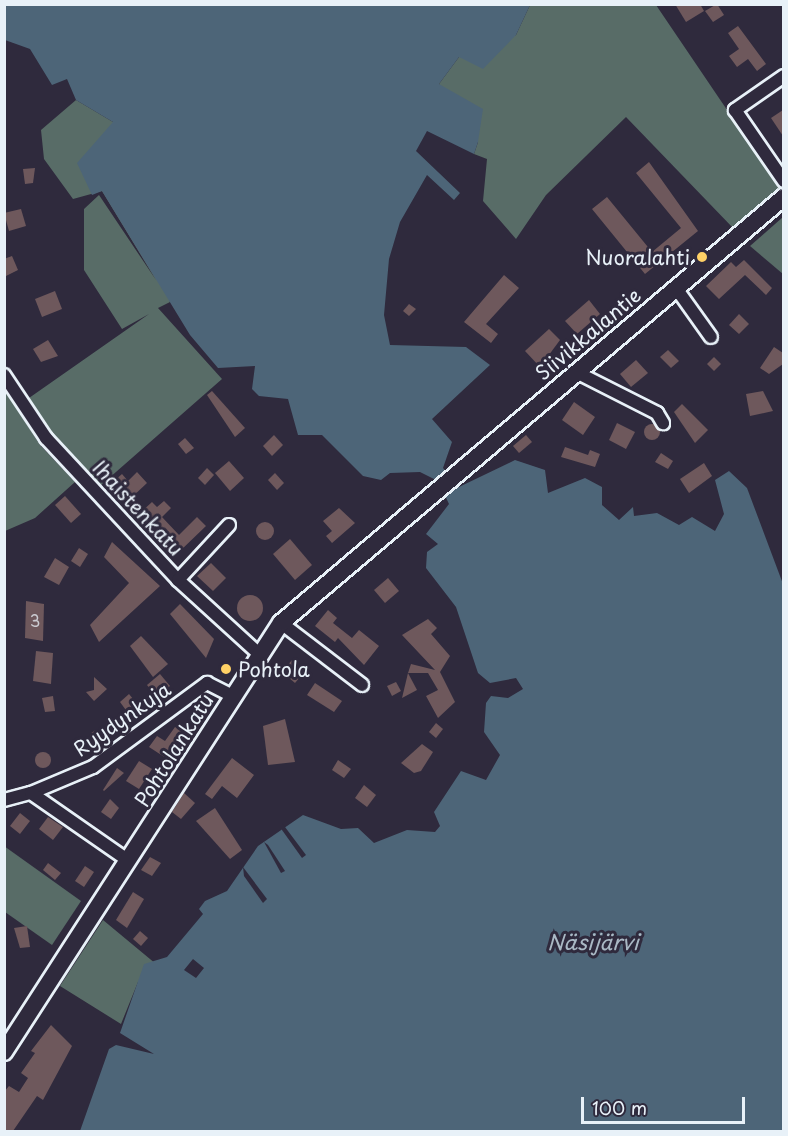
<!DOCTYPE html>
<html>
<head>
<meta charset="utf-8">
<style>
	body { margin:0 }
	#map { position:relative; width:788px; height:1136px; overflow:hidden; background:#2f2a3d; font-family:"Playpen Sans",sans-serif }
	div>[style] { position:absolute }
	.green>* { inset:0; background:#586c67 }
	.water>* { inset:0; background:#4d6578 }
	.pier>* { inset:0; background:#2f2a3d }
	.building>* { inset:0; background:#6e585c }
	.round { border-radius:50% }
	.roads { filter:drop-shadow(2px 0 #e8f1f8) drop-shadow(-2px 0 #e8f1f8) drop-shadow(0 2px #e8f1f8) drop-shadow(0 -2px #e8f1f8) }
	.minor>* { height:12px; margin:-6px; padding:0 6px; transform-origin:6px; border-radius:6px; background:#2f2a3d }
	.secondary>* { height:16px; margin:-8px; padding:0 8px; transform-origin:8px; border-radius:8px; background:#2f2a3d }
	.dots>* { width:16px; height:16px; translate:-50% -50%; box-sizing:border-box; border:3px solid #2f2a3d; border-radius:50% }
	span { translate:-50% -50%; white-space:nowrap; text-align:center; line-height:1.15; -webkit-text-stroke:6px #2f2a3d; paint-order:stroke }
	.number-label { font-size:16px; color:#cacbd1 }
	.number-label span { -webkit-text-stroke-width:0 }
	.poi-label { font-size:20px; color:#e8f1f8 }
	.right { translate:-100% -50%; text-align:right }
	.left { translate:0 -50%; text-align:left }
	.street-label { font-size:20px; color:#e8f1f8 }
	.water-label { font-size:21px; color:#aab9c5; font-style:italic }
	.frame { position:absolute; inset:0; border:6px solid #e8f1f8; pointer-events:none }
	.scale { position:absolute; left:581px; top:1097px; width:164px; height:27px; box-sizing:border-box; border:3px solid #e8f1f8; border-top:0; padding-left:8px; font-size:18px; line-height:21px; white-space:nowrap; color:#e8f1f8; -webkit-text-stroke:4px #2f2a3d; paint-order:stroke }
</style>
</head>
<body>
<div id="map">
	<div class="green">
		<div style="clip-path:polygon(530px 5px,656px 5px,782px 191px,734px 229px,626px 117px,546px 195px,516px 239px,483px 201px,487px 159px,474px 154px,478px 142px,439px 84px,459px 57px,516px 35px)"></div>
		<div style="clip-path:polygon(76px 100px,113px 122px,170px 302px,158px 308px,222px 379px,100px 486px,47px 428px,29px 398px,149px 314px,122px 329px,84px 270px,84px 209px,99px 195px,156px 280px,102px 191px,73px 199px,44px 159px,41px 130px)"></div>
		<div style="clip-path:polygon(783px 217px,783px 274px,750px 246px)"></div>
		<div style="clip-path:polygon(5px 390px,40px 445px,75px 482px,35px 518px,5px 531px)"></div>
		<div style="clip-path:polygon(4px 846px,81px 901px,52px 945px,5px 912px)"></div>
		<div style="clip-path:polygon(103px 920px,156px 964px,138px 982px,121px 1024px,60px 986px)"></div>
	</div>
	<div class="water">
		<div style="clip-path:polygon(evenodd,5px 5px,530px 5px,516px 35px,483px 69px,459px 57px,439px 84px,483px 109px,478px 142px,474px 154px,427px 131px,416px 151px,460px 193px,454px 200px,427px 175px,400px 222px,389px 259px,384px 315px,390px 345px,466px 347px,490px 365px,432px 419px,452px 442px,443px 468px,459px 487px,515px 460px,545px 470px,548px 493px,585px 478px,602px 487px,602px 505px,619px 520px,633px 507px,634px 516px,657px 513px,679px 525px,692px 517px,715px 531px,724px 514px,715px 480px,729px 471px,747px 488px,783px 584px,783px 1131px,80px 1131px,109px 1049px,116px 1045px,154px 1054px,120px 1033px,144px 964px,167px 957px,203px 914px,199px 909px,205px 901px,227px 891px,258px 846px,303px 815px,341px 829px,358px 828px,374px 843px,407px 830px,435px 832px,440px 826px,434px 812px,461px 771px,486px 780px,500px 755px,484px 732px,486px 703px,491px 696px,508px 698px,523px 689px,516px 678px,490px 683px,478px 673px,456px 607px,426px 568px,427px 552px,438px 544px,426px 534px,449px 504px,438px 481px,420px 472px,390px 473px,381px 480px,363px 476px,322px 435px,298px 435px,288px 399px,259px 396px,252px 389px,255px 366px,218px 368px,190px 335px,102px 191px,92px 195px,77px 163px,113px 122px,76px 100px,67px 79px,52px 85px,30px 49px,5px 40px,5px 5px,193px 959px,204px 968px,196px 978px,184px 970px,193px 959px)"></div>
	</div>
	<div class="pier">
		<div style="clip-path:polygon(282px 823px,306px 855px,302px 858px,282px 830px)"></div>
		<div style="clip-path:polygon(264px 842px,268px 845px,285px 871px,281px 873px)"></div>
		<div style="clip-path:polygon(243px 867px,267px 899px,263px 903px,244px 876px)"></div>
	</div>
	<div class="building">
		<div style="clip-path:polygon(675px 4px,700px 4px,704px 11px,686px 22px)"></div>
		<div style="clip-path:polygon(717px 4px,724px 15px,713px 22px,705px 11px)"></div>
		<div style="clip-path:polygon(738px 26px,766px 64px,757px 71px,748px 59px,737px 67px,729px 56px,739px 49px,728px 33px)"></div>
		<div style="clip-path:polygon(783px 110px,783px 136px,771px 118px)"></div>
		<div style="clip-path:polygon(649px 162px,698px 231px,645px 274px,592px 209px,607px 197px,652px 252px,681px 228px,636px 173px)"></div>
		<div style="clip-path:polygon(35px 168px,33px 183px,25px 184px,23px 169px)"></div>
		<div style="clip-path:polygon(21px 209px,26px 226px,9px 231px,4px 213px)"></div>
		<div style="clip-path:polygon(12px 256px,18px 270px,4px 277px,4px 259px)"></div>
		<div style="clip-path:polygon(744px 260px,772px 288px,766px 295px,745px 275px,719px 299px,706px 286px,731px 262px,736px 267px)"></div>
		<div style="clip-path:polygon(504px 275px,519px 288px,486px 324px,498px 334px,491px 343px,464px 322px)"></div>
		<div style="clip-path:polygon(55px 291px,62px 309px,42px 317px,35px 299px)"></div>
		<div style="clip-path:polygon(589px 300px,600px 314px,577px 334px,565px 321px)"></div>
		<div style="clip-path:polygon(409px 304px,416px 309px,409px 316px,403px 311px)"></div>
		<div style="clip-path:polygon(739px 314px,749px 324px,739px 334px,729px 325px)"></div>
		<div style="clip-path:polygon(549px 329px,560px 340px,540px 367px,525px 351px)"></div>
		<div style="clip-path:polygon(48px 340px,58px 356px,41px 362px,33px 349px)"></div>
		<div style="clip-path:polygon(774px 347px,783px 353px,783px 364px,769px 374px,760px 368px)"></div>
		<div style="clip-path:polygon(668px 350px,679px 361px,671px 368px,660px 357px)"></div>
		<div style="clip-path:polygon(714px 357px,721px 364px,714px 371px,707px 364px)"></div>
		<div style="clip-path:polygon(636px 360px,648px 373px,631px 387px,620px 374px)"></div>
		<div style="clip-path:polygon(212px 391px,245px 428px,235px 437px,207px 395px)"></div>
		<div style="clip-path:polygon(763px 391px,773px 411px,750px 416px,746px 394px)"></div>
		<div style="clip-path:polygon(574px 402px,595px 417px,583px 435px,562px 420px)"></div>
		<div style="clip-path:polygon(682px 404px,708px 430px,695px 443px,674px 412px)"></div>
		<div style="clip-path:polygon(617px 423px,635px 432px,626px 449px,609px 440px)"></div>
		<div class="round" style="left:644px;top:424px;width:16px;height:16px"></div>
		<div style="clip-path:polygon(274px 435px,283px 445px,272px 456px,263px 446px)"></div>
		<div style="clip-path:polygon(526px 435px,532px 442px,519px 453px,513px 446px)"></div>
		<div style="clip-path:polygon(185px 438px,194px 448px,186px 454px,178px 444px)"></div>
		<div style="clip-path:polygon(565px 447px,588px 455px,590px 450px,600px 454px,595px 467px,561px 457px)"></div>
		<div style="clip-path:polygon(661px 453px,673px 461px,668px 469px,655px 462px)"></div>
		<div style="clip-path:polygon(229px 461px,244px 478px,230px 491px,215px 473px)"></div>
		<div style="clip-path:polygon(704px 463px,712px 476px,689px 493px,680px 479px)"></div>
		<div style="clip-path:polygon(207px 468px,214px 475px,205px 485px,198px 478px)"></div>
		<div style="clip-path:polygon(137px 472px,147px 483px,130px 499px,114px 481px,122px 474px,128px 481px)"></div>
		<div style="clip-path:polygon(275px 473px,284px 483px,277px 490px,268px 480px)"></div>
		<div style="clip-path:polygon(65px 496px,81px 514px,71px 523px,55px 505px)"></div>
		<div style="clip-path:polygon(164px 501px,171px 508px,162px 517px,179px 535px,197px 517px,206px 526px,179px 552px,140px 513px,152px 502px,157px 507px)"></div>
		<div style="clip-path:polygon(339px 508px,355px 523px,332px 543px,326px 536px,332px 531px,323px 521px)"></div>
		<div class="round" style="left:256px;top:522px;width:18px;height:18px"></div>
		<div style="clip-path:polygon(290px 539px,312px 565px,295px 580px,273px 554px)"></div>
		<div style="clip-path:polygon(112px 542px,160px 586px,99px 642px,90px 625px,129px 583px,104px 557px)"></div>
		<div style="clip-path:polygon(79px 548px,88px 554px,80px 567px,71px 561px)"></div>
		<div style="clip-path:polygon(55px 558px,69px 567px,59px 585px,44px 577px)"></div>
		<div style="clip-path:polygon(211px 563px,226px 578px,213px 591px,197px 576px)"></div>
		<div style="clip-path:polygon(388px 578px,399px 591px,385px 603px,374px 590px)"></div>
		<div class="round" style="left:237px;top:595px;width:26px;height:26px"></div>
		<div style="clip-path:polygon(26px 601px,44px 604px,43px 641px,25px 638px)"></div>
		<div style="clip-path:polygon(180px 604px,214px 639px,206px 658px,170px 614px)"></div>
		<div style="clip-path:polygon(328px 610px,337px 618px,333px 623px,352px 638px,359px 630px,379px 646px,364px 665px,338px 638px,335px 642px,315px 626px)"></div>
		<div style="clip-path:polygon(428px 619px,437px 628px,431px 634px,450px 656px,440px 672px,455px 702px,438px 718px,426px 696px,438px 690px,428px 673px,408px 673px,411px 664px,435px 670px,402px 635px)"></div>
		<div style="clip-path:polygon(141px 636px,168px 664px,153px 677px,130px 646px)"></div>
		<div style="clip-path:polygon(36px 651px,53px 653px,51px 684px,33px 681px)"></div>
		<div style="clip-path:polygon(292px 660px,305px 671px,295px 683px,282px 672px)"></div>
		<div style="clip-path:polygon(408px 673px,417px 690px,402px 698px)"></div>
		<div style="clip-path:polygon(160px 674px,170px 686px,157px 697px,147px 685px)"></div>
		<div style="clip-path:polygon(94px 677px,107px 689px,94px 701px,86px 692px,94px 690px)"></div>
		<div style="clip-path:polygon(396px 682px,401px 691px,392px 696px,387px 686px)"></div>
		<div style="clip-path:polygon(315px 683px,342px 701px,334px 712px,307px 695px)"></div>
		<div style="clip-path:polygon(129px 694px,138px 705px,128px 713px,120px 702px)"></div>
		<div style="clip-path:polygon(53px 696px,55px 711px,45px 712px,42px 698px)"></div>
		<div style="clip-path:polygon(285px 719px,295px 762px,268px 765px,263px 726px)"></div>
		<div style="clip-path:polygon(436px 723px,443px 729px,436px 738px,429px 732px)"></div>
		<div style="clip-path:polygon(175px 727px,186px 734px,169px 760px,149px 747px,157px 736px,165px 741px)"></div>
		<div class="round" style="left:90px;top:730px;width:16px;height:16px"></div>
		<div style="clip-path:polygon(422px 744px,433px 752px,421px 771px,414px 773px,401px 763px)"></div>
		<div class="round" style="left:35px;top:752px;width:16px;height:16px"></div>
		<div style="clip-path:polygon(232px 758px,254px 775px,237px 798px,222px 786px,212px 799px,205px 794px)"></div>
		<div style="clip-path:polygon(338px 760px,351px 769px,344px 778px,332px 770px)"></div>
		<div style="clip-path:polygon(139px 761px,152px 769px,139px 789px,126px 781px)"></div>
		<div style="clip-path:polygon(117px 768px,124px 773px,104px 791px,103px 790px)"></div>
		<div style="clip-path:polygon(364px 785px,376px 795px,367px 807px,355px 798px)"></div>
		<div style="clip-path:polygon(184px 793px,195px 803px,181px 819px,172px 812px)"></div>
		<div style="clip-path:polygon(110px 799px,119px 808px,111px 819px,101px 812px)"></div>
		<div style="clip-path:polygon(215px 808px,242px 850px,230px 859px,196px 821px)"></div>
		<div style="clip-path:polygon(20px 813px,30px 821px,20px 834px,10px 826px)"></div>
		<div style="clip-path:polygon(48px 817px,63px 827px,53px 840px,39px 829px)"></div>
		<div style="clip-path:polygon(150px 857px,161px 863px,152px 876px,141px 870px)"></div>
		<div style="clip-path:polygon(48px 863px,61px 873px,55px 880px,43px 870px)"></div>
		<div style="clip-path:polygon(85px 866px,94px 872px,84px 887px,75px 881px)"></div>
		<div style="clip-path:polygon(133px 892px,144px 899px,127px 928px,116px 920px)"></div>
		<div style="clip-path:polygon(27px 926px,30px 947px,20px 948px,14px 928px)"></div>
		<div style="clip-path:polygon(140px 931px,148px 938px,141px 946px,133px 939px)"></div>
		<div style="clip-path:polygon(51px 1025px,72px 1046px,43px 1100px,37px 1096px,13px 1131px,4px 1131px,4px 1092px,9px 1086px,19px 1092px,28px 1078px,21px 1073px,35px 1053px,31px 1051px)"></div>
	</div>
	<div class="roads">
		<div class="minor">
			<div style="left:784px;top:76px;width:60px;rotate:145.2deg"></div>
			<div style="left:735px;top:110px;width:86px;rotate:55.4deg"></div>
			<div style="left:676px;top:288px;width:60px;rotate:54.5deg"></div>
			<div style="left:576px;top:372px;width:91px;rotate:26.8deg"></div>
			<div style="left:657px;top:413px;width:12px;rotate:59deg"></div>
			<div style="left:4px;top:375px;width:76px;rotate:56.3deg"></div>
			<div style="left:46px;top:438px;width:194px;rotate:47.1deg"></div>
			<div style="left:178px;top:580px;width:110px;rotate:42.4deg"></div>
			<div style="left:178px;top:580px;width:75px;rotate:-47.2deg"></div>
			<div style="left:281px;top:623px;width:102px;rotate:37.4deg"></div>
			<div style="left:31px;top:793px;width:67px;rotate:-22.8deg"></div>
			<div style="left:93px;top:767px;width:142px;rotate:-36.4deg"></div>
			<div style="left:207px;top:683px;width:29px;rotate:27deg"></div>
			<div style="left:4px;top:800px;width:28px;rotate:-15deg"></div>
			<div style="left:31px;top:793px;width:119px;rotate:34.8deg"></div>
		</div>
		<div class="secondary">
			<div style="left:4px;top:1052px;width:511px;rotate:-57.15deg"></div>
			<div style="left:281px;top:623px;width:659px;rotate:-40.26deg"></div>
		</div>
	</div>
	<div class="dots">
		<div style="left:702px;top:257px;background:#ffd166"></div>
		<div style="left:226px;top:669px;background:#ffd166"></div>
	</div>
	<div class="number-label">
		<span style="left:35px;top:620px">3</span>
	</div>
	<div class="poi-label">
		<span class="right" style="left:690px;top:257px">Nuoralahti</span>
		<span class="left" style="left:238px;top:669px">Pohtola</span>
	</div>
	<div class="street-label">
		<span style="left:588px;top:334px;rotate:-40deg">Siivikkalantie</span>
		<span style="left:138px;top:508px;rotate:47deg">Ihaistenkatu</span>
		<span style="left:122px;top:719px;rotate:-35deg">Ryydynkuja</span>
		<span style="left:174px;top:750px;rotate:-58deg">Pohtolankatu</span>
	</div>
	<div class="water-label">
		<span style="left:593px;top:941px">Näsijärvi</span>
	</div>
	<div class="frame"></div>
	<div class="scale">100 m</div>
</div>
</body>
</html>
